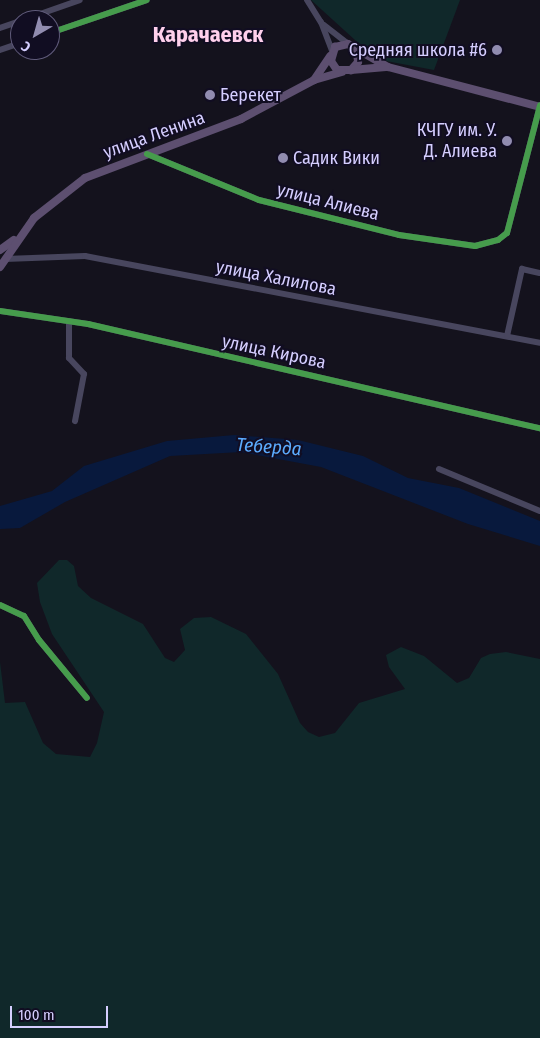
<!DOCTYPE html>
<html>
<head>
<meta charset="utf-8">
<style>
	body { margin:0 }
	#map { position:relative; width:540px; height:1038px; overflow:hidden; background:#14121d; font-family:"Fira Sans Condensed",sans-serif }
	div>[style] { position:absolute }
	.green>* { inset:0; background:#10282a }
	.water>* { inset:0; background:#08193d }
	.minor>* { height:6px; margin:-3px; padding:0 3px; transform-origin:3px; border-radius:3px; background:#48465e }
	.major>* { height:8px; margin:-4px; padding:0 4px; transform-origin:4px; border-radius:4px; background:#5d4f70 }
	.cycleway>* { height:6px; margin:-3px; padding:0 3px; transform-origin:3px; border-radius:3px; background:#469c4c }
	.dots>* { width:14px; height:14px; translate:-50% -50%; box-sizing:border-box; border:2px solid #110d22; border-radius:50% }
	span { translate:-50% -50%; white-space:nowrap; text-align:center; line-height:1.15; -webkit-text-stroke:4px #110d22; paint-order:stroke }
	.poi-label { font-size:18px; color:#d5ceff }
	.right { translate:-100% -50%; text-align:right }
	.left { translate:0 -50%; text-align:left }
	.street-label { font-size:18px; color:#d5ceff }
	.water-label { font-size:19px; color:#5cacff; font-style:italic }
	.district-label { font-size:22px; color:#ffd0ec; font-weight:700 }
	.north { position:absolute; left:10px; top:10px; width:50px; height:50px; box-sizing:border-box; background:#110d22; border:1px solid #5f5a7a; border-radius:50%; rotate:218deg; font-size:14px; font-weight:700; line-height:20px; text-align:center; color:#d5ceff }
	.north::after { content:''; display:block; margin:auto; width:18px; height:22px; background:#918cb0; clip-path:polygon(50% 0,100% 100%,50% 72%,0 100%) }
	.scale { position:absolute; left:10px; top:1006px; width:98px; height:22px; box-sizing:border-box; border:2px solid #d5ceff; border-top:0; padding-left:6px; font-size:15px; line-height:18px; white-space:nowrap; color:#d5ceff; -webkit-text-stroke:4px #110d22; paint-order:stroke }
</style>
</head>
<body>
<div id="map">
	<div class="green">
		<div style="clip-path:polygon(311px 0,460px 0,434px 70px,386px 61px,366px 50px)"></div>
		<div style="clip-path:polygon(59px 560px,67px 560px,74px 566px,78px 586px,91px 598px,143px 624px,165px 658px,174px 662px,185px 650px,180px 629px,194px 618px,211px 617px,246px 634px,278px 674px,300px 723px,308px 732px,319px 737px,335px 733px,359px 703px,405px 689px,389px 667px,386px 655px,401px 647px,424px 656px,457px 683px,469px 678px,481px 658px,490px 654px,506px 652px,540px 659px,540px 1038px,0 1038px,0 662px,5px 703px,25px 702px,43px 743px,56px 754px,90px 757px,97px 743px,104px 712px,52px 634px,40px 602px,37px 583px)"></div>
	</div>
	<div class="water">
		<div style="clip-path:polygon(234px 435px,298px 440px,363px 456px,408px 478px,459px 488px,540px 521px,540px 546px,468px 524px,321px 467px,241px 452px,170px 456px,65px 502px,20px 528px,0 529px,0 506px,52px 491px,84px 466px,167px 441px)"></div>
	</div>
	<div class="minor">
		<div style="left:307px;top:0;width:26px;rotate:58deg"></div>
		<div style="left:321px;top:22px;width:31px;rotate:69deg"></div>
		<div style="left:23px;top:20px;width:60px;rotate:-19.3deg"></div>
		<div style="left:324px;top:25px;width:31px;rotate:38deg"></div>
		<div style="left:0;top:28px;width:21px;rotate:-19deg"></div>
		<div style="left:50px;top:33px;width:102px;rotate:-18.8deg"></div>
		<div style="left:0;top:50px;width:21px;rotate:-19deg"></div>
		<div style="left:147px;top:154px;width:121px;rotate:22.3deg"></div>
		<div style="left:259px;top:200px;width:144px;rotate:14deg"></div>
		<div style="left:399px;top:235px;width:77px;rotate:8.2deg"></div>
		<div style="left:475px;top:246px;width:24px;rotate:-15deg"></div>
		<div style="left:498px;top:240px;width:11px;rotate:-38deg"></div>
		<div style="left:507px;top:233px;width:132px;rotate:-75.5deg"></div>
		<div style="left:5px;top:259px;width:80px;rotate:-2.1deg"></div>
		<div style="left:85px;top:256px;width:463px;rotate:10.8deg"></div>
		<div style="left:0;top:311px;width:89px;rotate:8.4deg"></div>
		<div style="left:88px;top:324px;width:464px;rotate:13deg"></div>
		<div style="left:69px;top:321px;width:37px;rotate:90deg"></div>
		<div style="left:69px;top:358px;width:22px;rotate:47deg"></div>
		<div style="left:84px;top:374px;width:48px;rotate:100.8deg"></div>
		<div style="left:507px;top:336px;width:69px;rotate:-77.4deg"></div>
		<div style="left:522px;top:269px;width:18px;rotate:13deg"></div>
		<div style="left:439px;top:469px;width:109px;rotate:22.6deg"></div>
		<div style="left:0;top:605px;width:26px;rotate:25deg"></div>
		<div style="left:24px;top:616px;width:28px;rotate:58deg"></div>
		<div style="left:39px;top:640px;width:75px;rotate:50.4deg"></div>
	</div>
	<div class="major">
		<div style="left:357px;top:52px;width:10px;rotate:84deg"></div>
		<div style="left:358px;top:62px;width:11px;rotate:131deg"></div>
		<div style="left:351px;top:70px;width:14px;rotate:180deg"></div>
		<div style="left:337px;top:70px;width:11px;rotate:-124deg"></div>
		<div style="left:331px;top:61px;width:15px;rotate:-74deg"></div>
		<div style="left:335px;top:47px;width:13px;rotate:-13deg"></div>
		<div style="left:348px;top:44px;width:46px;rotate:29.9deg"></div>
		<div style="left:388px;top:67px;width:157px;rotate:14.7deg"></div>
		<div style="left:351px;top:70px;width:35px;rotate:-5deg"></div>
		<div style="left:314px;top:80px;width:29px;rotate:-56deg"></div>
		<div style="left:0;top:250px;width:17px;rotate:-36deg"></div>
		<div style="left:0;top:267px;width:60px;rotate:-55.2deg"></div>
		<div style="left:34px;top:218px;width:65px;rotate:-38.1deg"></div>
		<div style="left:85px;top:178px;width:167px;rotate:-20.7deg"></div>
		<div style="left:241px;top:119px;width:83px;rotate:-28.1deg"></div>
		<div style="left:314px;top:80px;width:29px;rotate:-16deg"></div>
	</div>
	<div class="cycleway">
		<div style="left:50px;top:33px;width:102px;rotate:-18.8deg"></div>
		<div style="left:147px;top:154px;width:121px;rotate:22.3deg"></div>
		<div style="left:259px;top:200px;width:144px;rotate:14deg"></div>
		<div style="left:399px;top:235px;width:77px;rotate:8.2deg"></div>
		<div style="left:475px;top:246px;width:24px;rotate:-15deg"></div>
		<div style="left:498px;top:240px;width:11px;rotate:-38deg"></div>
		<div style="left:507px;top:233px;width:132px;rotate:-75.5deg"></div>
		<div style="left:0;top:311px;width:89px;rotate:8.4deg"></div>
		<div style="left:88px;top:324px;width:464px;rotate:13deg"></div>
		<div style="left:0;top:605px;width:26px;rotate:25deg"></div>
		<div style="left:24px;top:616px;width:28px;rotate:58deg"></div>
		<div style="left:39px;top:640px;width:75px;rotate:50.4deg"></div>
	</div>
	<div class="dots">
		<div style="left:497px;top:50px;background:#918cb0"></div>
		<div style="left:210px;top:95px;background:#918cb0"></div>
		<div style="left:507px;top:141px;background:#918cb0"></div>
		<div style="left:283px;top:158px;background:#918cb0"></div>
	</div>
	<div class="poi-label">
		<span class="right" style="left:487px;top:50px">Средняя школа #6</span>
		<span class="left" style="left:220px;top:95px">Берекет</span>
		<span class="right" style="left:497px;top:141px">КЧГУ им. У.<br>Д. Алиева</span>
		<span class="left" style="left:293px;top:158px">Садик Вики</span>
	</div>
	<div class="street-label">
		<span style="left:154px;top:135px;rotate:-20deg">улица Ленина</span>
		<span style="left:328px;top:202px;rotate:14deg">улица Алиева</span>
		<span style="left:276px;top:278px;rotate:11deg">улица Халилова</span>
		<span style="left:274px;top:352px;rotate:12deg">улица Кирова</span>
	</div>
	<div class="water-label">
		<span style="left:269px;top:447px;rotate:4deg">Теберда</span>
	</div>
	<div class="district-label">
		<span style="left:208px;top:35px">Карачаевск</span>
	</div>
	<div class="north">С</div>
	<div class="scale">100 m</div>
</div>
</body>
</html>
